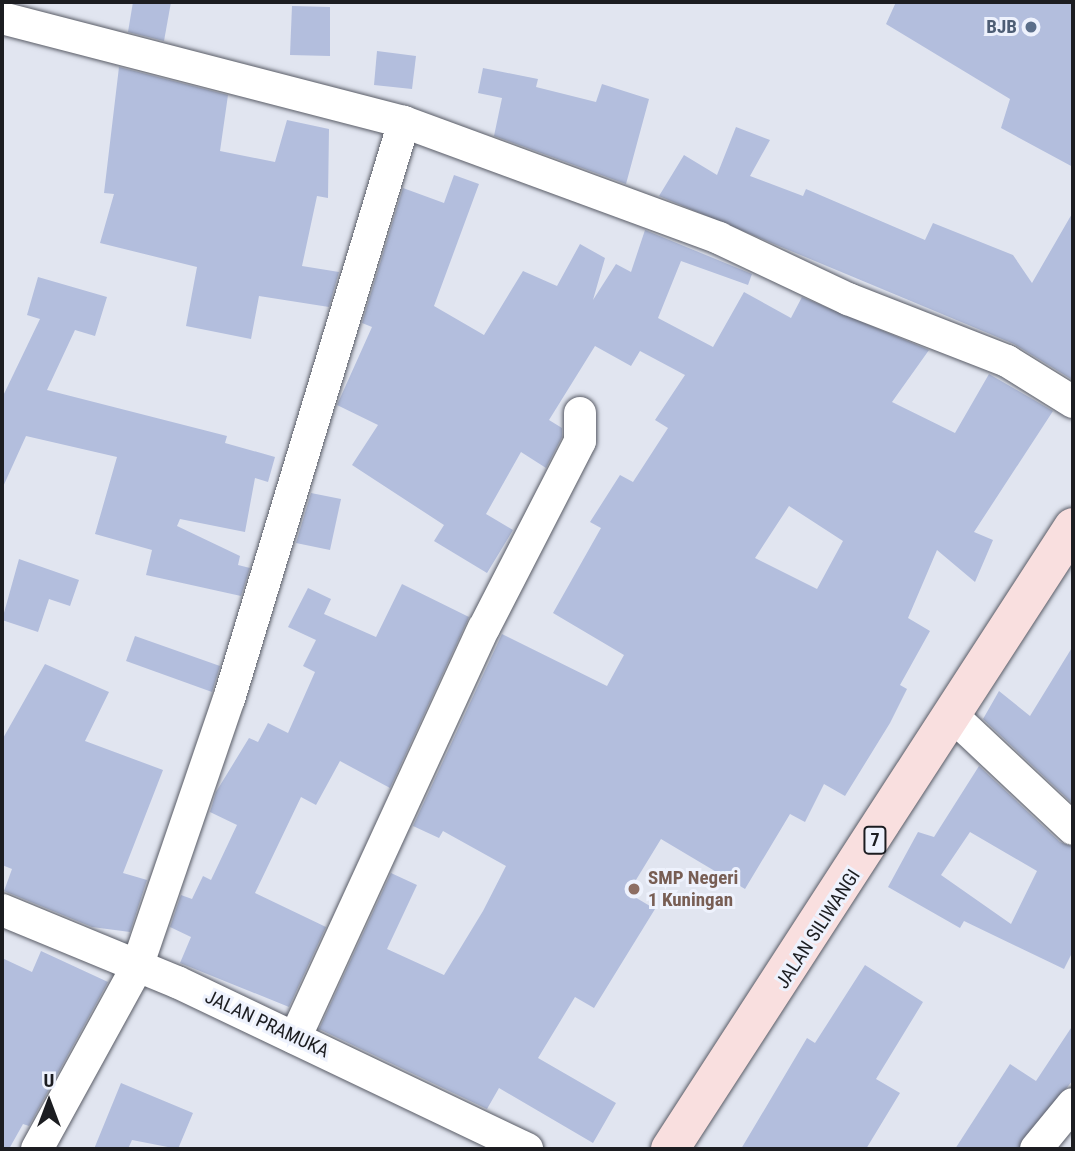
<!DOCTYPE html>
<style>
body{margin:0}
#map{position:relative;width:1075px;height:1151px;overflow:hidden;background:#e1e5f0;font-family:"Roboto Condensed",sans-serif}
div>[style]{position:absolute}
.building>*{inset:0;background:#b3bedd}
.roads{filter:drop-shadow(0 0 2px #595c66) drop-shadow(0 0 2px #595c66)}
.street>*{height:32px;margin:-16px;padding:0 16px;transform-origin:16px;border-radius:16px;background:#fff}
.primary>*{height:38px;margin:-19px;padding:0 19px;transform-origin:19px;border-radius:19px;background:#f9dfdf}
.dots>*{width:19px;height:19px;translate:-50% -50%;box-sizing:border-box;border:4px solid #eef2fd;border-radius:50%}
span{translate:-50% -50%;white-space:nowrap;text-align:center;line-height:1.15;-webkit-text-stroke:6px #eef2fd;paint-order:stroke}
.shield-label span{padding:2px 5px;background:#eef2fd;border:2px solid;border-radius:5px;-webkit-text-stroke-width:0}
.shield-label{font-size:18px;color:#1c1d21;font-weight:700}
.service-label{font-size:19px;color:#4e5e75;font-weight:700}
.right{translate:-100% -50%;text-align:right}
.education-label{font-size:19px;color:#785e54;font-weight:700}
.left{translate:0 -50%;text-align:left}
.street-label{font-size:19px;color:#1c1d21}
.frame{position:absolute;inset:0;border:4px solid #1c1d21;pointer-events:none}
.north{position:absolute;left:14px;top:1067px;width:70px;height:70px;-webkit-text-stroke:5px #eef2fd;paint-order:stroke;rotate:0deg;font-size:19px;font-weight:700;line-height:28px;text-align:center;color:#1c1d21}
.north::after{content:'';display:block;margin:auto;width:24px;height:32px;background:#1c1d21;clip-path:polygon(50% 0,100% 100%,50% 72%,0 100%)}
</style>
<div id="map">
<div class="building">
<i style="clip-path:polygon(133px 2px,171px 2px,164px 41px,128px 32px)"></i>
<i style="clip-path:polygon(896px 2px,1073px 2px,1073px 167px,1001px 128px,1010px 99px,886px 24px)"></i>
<i style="clip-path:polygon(292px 6px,330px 7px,330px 56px,290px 55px)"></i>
<i style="clip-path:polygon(377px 51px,416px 56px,412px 89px,374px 85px)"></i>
<i style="clip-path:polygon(119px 67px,228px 95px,220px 151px,275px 162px,287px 120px,329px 129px,328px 198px,317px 196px,302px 266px,339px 272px,329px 307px,259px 296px,251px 339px,186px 326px,197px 267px,100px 243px,114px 194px,104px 193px)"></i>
<i style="clip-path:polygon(483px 68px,538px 79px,536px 87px,596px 102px,602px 84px,649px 99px,626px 184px,494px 136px,502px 98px,478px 93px)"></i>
<i style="clip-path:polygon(736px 127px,770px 140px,750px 176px,803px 196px,806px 189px,925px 240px,933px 223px,1013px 255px,1032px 283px,1073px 212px,1071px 379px,1014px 344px,659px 196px,684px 155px,717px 175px)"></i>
<i style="clip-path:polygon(evenodd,454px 175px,479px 184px,434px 306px,484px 335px,523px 271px,557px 286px,580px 244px,605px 258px,593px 300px,616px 264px,631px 272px,645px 230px,752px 274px,748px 285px,681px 261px,658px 318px,713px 347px,744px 292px,791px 318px,802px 297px,929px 350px,892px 402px,955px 433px,989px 374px,1053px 411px,974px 532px,993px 540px,975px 582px,937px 550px,908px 618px,930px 631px,900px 685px,907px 689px,890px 723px,845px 796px,824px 784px,805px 822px,790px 814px,745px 889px,661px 839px,628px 893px,655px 909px,594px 1008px,575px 997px,538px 1058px,616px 1103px,593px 1143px,499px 1088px,487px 1109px,319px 1029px,391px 873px,417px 885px,387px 949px,444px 975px,483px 911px,506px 866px,443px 831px,439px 838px,413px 826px,502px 634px,607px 686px,624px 655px,553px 613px,601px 528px,590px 522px,620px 475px,633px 482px,668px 428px,655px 420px,685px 375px,640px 351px,631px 366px,595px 346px,549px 420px,562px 428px,562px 437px,546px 468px,521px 452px,486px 514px,513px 530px,487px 573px,434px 541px,444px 525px,352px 465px,378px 425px,337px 405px,372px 327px,362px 323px,403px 188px,444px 203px,454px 175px,789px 506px,843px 541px,817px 589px,755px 558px,789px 506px)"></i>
<i style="clip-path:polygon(38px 277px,107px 297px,95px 336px,75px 330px,47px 390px,227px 436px,225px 443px,275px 457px,268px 482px,255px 478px,245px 532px,180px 519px,177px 526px,240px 556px,238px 565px,250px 568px,241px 596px,146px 575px,152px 550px,95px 534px,117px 457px,26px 436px,2px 489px,2px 398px,40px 319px,27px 315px)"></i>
<i style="clip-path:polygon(311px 493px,341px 499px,330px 550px,296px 543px)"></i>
<i style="clip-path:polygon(19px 559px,79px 580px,70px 606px,49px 599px,38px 632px,2px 620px)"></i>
<i style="clip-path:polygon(402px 584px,469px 617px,390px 788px,340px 761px,316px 805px,301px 797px,255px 893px,326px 927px,289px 1007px,180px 963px,191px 937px,170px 927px,181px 895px,192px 899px,203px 876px,211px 880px,237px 825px,210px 812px,216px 792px,249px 738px,258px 742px,268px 723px,288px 733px,315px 672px,303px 666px,316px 640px,288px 627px,308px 588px,331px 599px,324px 614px,376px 637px)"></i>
<i style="clip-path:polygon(135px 636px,220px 666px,212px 692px,126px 661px)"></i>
<i style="clip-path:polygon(1073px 646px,1073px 804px,983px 719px,999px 691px,1030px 716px)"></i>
<i style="clip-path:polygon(45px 664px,109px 692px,85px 741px,163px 770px,123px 873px,147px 880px,130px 932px,92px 927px,4px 891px,12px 869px,2px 865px,2px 740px)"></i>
<i style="clip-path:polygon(evenodd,979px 766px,1060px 842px,1073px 847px,1073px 951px,1064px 969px,964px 921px,960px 928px,888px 887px,918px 832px,934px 837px,979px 766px,970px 832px,1037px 871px,1011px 924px,941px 875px,970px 832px)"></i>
<i style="clip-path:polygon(41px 951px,108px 982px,29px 1126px,23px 1124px,9px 1149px,2px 1149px,2px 958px,32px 972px)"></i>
<i style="clip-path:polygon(865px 965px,923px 1002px,876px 1079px,900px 1093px,866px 1149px,741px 1149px,807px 1038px,815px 1043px)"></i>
<i style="clip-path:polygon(1073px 1025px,1073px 1080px,1018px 1149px,955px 1149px,1010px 1064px,1036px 1081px)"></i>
<i style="clip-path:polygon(121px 1083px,193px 1113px,178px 1149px,132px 1140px,128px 1149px,94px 1149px)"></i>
</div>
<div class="roads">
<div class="street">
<i style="left:2px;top:18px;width:415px;rotate:14.5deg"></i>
<i style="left:404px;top:122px;width:336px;rotate:20.2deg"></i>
<i style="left:719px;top:238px;width:143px;rotate:25.3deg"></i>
<i style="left:848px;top:299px;width:171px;rotate:21.3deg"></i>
<i style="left:1007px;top:361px;width:78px;rotate:31.8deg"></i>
<i style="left:955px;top:718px;width:162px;rotate:43.2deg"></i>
<i style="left:2px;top:910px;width:189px;rotate:22.4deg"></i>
<i style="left:177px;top:982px;width:388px;rotate:25.5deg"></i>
<i style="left:295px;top:1038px;width:451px;rotate:-65.3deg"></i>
<i style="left:484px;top:628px;width:210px;rotate:-62.8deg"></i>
<i style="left:580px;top:441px;width:28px;rotate:-90deg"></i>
<i style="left:37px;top:1149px;width:208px;rotate:-61.2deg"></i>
<i style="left:137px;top:967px;width:283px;rotate:-71.1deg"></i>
<i style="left:229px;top:699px;width:603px;rotate:-73.13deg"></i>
<i style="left:1036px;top:1149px;width:58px;rotate:-50.6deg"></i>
</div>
<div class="primary">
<i style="left:670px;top:1149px;width:741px;rotate:-57.06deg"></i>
</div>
</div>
<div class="dots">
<i style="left:1031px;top:27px;background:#5c6f8a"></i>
<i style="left:634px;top:889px;background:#8d6e63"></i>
</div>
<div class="shield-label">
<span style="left:875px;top:840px">7</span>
</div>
<div class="service-label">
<span class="right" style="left:1017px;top:27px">BJB</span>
</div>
<div class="education-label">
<span class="left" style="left:648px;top:889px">SMP Negeri<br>1 Kuningan</span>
</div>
<div class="street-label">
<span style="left:818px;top:929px;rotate:-57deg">JALAN SILIWANGI</span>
<span style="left:267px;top:1024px;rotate:25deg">JALAN PRAMUKA</span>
</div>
<div class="frame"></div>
<div class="north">U</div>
</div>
